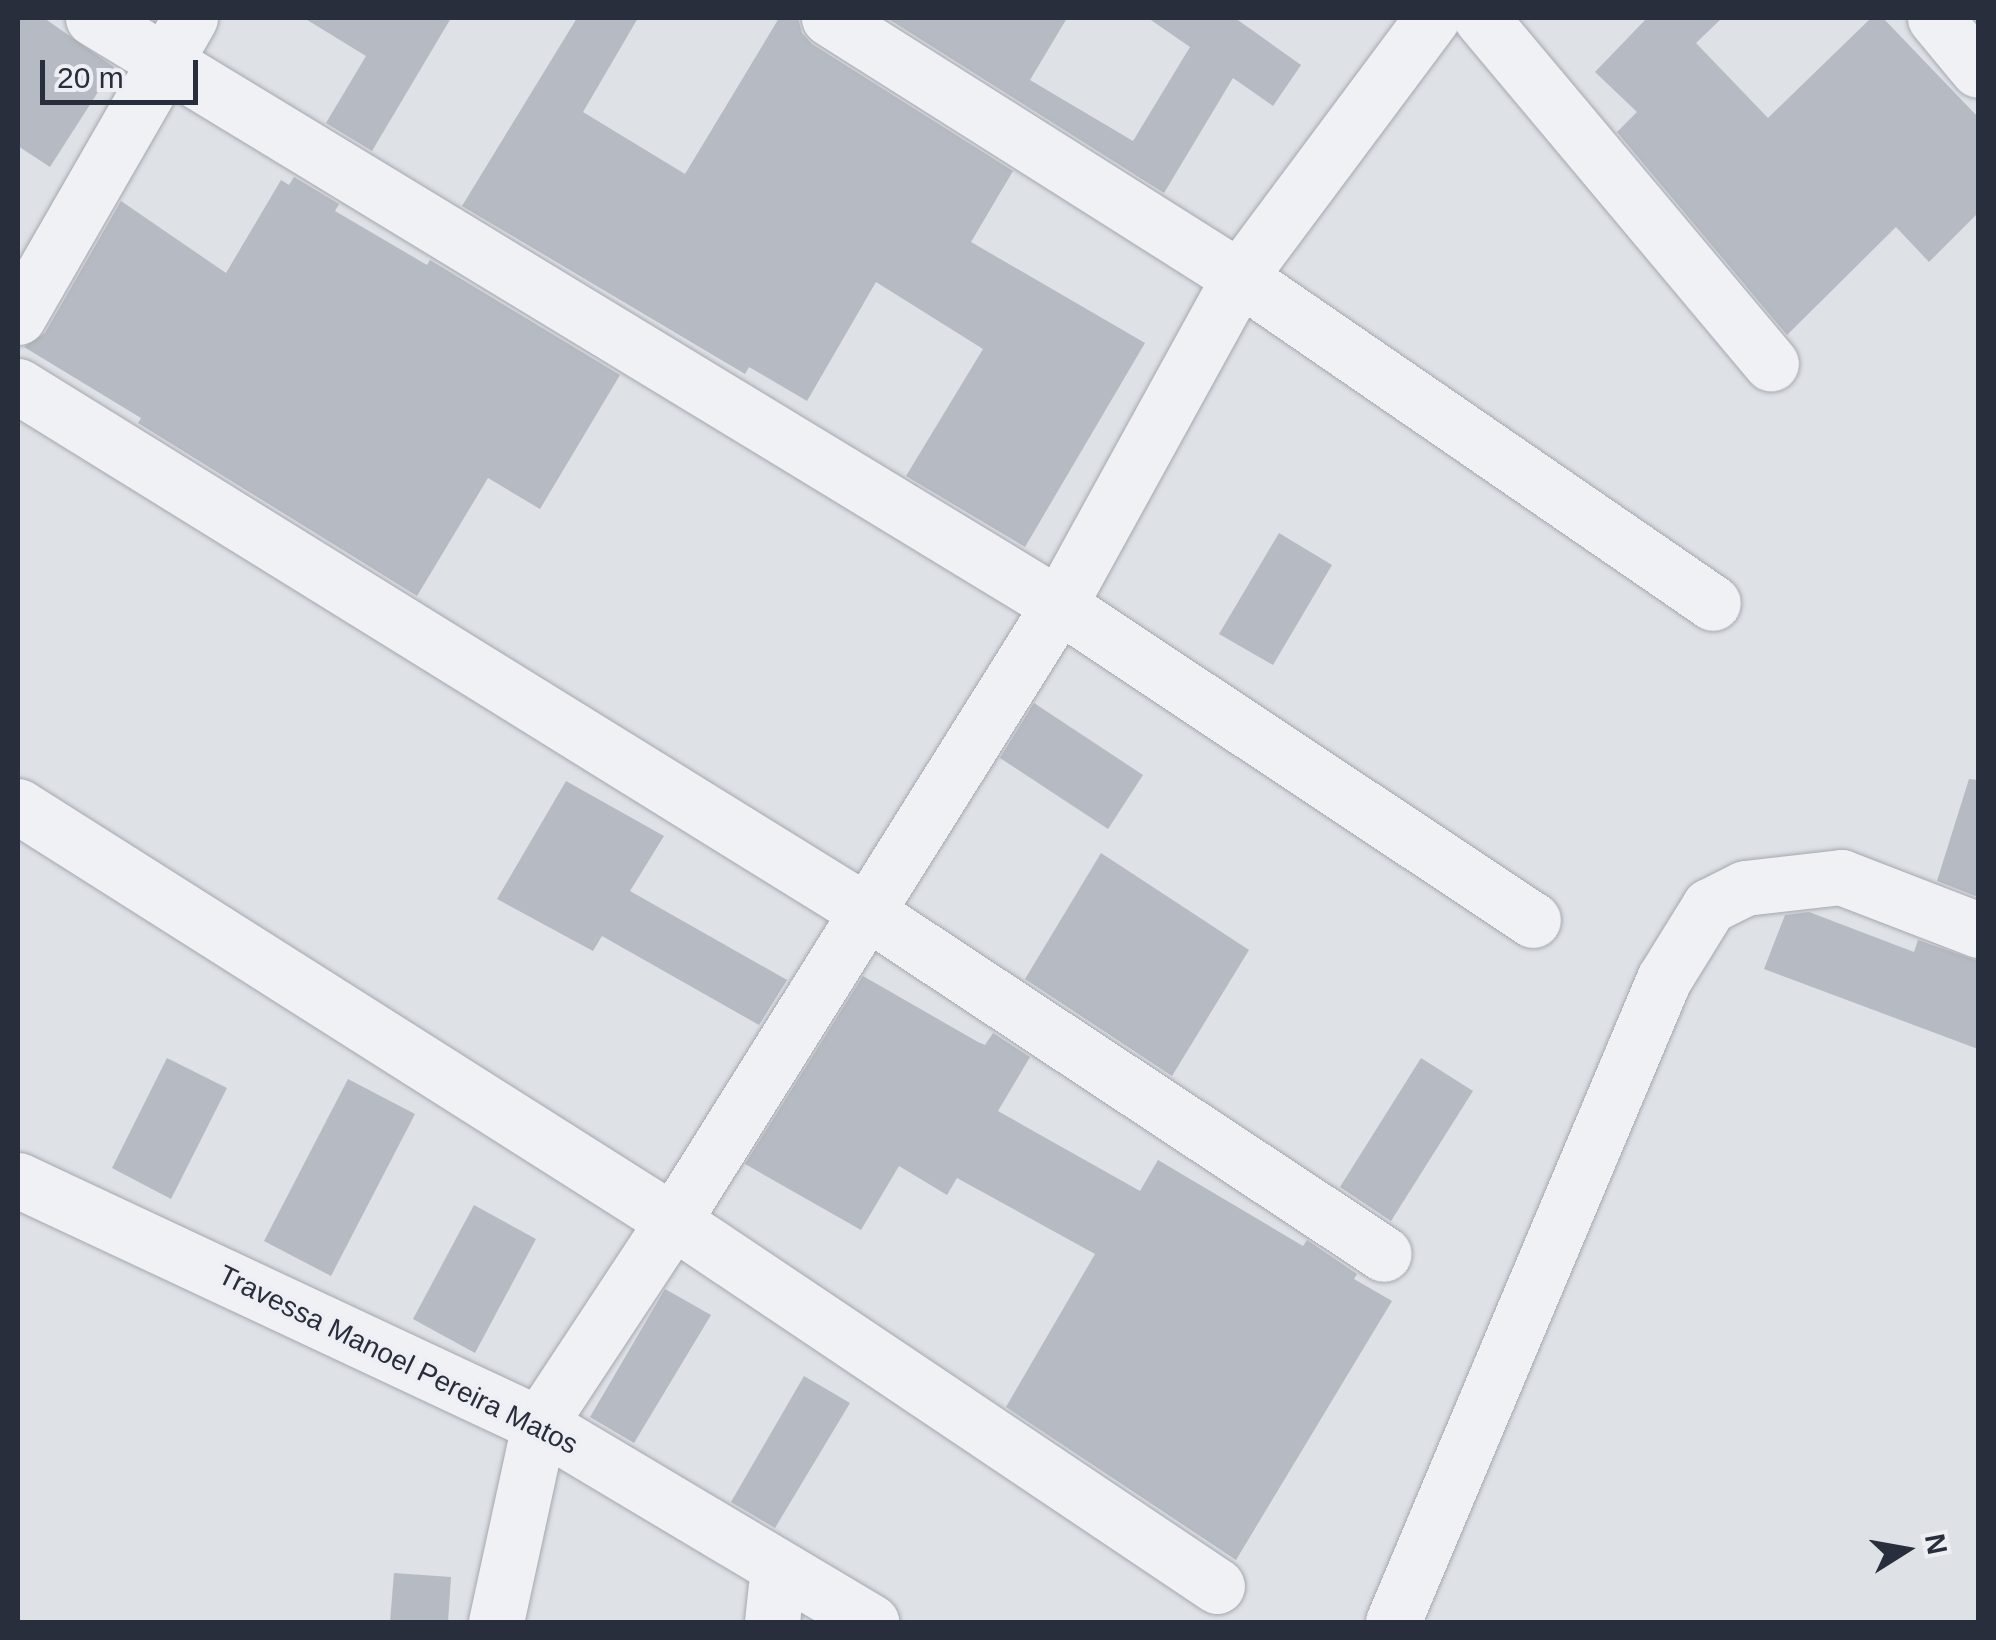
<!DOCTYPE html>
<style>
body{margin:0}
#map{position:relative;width:1996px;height:1640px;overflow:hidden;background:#dee1e6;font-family:Arial,sans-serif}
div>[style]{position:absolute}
.building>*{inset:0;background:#b6bac2}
.roads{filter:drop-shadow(0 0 2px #a4a8af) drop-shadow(0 0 2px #a4a8af)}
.street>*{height:55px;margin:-27.5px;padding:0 27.5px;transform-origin:27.5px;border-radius:27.5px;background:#f0f1f5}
span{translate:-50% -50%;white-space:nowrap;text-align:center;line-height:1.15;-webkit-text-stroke:8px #edeff4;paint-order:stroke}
.street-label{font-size:28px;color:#282e3b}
.frame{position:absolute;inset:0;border:20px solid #282e3b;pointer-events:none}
.north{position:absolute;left:1856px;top:1500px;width:100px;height:100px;-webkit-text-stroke:8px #edeff4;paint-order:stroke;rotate:79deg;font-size:28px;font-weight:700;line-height:40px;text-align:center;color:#282e3b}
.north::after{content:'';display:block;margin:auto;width:35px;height:45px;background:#282e3b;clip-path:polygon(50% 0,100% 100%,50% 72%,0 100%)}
.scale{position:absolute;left:40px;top:60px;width:158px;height:45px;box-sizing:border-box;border:5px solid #282e3b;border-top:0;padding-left:12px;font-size:30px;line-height:35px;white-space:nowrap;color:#282e3b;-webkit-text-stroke:8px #edeff4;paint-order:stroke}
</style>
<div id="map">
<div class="building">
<i style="clip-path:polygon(18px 18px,44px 18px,114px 67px,50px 167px,18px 146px)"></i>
<i style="clip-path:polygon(304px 18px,451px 18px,372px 151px,326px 123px,366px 56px)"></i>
<i style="clip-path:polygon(577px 18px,638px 18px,583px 112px,685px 174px,779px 18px,798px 18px,802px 33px,812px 44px,1013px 171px,971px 242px,1145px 343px,1025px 547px,906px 476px,983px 349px,876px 282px,807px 401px,749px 367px,745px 374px,462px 206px)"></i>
<i style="clip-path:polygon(887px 18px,1067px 18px,1030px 80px,1133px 141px,1190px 47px,1148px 18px,1235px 18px,1301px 65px,1273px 106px,1233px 78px,1164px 193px)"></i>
<i style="clip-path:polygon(1647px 18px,1722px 18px,1696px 43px,1768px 118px,1871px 18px,1883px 18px,1978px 117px,1978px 213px,1929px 262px,1896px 227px,1787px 335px,1617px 132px,1637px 112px,1595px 72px)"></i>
<i style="clip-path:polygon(294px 177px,339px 204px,335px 211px,427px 265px,430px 260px,620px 375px,540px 509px,488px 478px,417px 596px,138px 423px,141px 418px,24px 347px,45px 333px,121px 201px,226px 273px,281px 180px,289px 185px)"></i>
<i style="clip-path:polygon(1279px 533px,1332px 565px,1273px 665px,1219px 634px)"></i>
<i style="clip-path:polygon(1034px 703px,1143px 775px,1108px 829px,1000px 758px)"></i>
<i style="clip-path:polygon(1969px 779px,1978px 780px,1978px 897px,1937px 881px)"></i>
<i style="clip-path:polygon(566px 781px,664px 836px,630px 891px,787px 980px,759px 1025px,602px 936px,593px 951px,497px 899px)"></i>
<i style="clip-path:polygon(1101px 853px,1249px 950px,1172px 1076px,1025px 979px)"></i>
<i style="clip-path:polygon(1809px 912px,1914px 952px,1918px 940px,1978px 961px,1978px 1049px,1764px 969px,1785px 915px)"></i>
<i style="clip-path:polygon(863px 976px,978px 1042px,985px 1045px,993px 1033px,1030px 1057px,998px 1111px,1140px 1191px,1158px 1160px,1303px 1246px,1307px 1240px,1357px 1274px,1354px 1279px,1392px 1301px,1236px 1560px,1006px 1407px,1095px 1254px,957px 1178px,947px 1195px,899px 1166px,861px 1230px,745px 1164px)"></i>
<i style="clip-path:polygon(167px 1058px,227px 1088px,171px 1199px,112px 1168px)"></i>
<i style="clip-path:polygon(1421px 1058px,1473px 1091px,1391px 1221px,1340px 1187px)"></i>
<i style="clip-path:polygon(348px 1079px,415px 1114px,331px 1276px,264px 1241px)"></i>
<i style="clip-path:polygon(474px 1205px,536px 1239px,475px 1353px,413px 1319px)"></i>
<i style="clip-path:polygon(665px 1289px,711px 1315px,634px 1443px,590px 1417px)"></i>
<i style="clip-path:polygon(804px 1376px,850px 1403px,775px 1528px,731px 1502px)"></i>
<i style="clip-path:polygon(394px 1573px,451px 1577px,448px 1622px,390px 1622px)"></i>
</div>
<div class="roads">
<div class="street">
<i style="left:93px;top:18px;width:1130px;rotate:31.29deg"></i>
<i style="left:1059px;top:605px;width:569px;rotate:33.61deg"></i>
<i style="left:829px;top:18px;width:485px;rotate:32.3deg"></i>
<i style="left:1239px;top:277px;width:575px;rotate:34.52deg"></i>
<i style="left:1481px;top:18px;width:451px;rotate:50deg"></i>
<i style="left:1935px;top:18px;width:67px;rotate:50.4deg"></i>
<i style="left:18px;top:317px;width:345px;rotate:-60.1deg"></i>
<i style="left:18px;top:386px;width:995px;rotate:31.77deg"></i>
<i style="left:864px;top:910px;width:623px;rotate:33.49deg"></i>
<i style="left:18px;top:806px;width:775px;rotate:32.36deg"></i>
<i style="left:673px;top:1221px;width:655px;rotate:33.86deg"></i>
<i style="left:18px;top:1180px;width:575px;rotate:25.1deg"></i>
<i style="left:539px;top:1424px;width:387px;rotate:30.8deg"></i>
<i style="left:496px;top:1622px;width:203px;rotate:-77.7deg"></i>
<i style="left:539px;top:1424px;width:243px;rotate:-56.6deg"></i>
<i style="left:673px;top:1221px;width:727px;rotate:-57.93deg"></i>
<i style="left:1059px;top:605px;width:374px;rotate:-61.2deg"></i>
<i style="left:1239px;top:277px;width:323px;rotate:-53.3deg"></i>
<i style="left:772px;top:1622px;width:55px;rotate:-83.8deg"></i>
<i style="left:1393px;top:1622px;width:698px;rotate:-67.15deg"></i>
<i style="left:1664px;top:979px;width:86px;rotate:-58.3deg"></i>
<i style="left:1709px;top:906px;width:40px;rotate:-26.6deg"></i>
<i style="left:1745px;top:888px;width:97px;rotate:-6.5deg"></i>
<i style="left:1841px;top:877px;width:147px;rotate:21.1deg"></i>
</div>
</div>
<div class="street-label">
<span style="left:398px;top:1360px;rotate:26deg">Travessa Manoel Pereira Matos</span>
</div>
<div class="frame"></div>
<div class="north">N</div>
<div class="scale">20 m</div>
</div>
